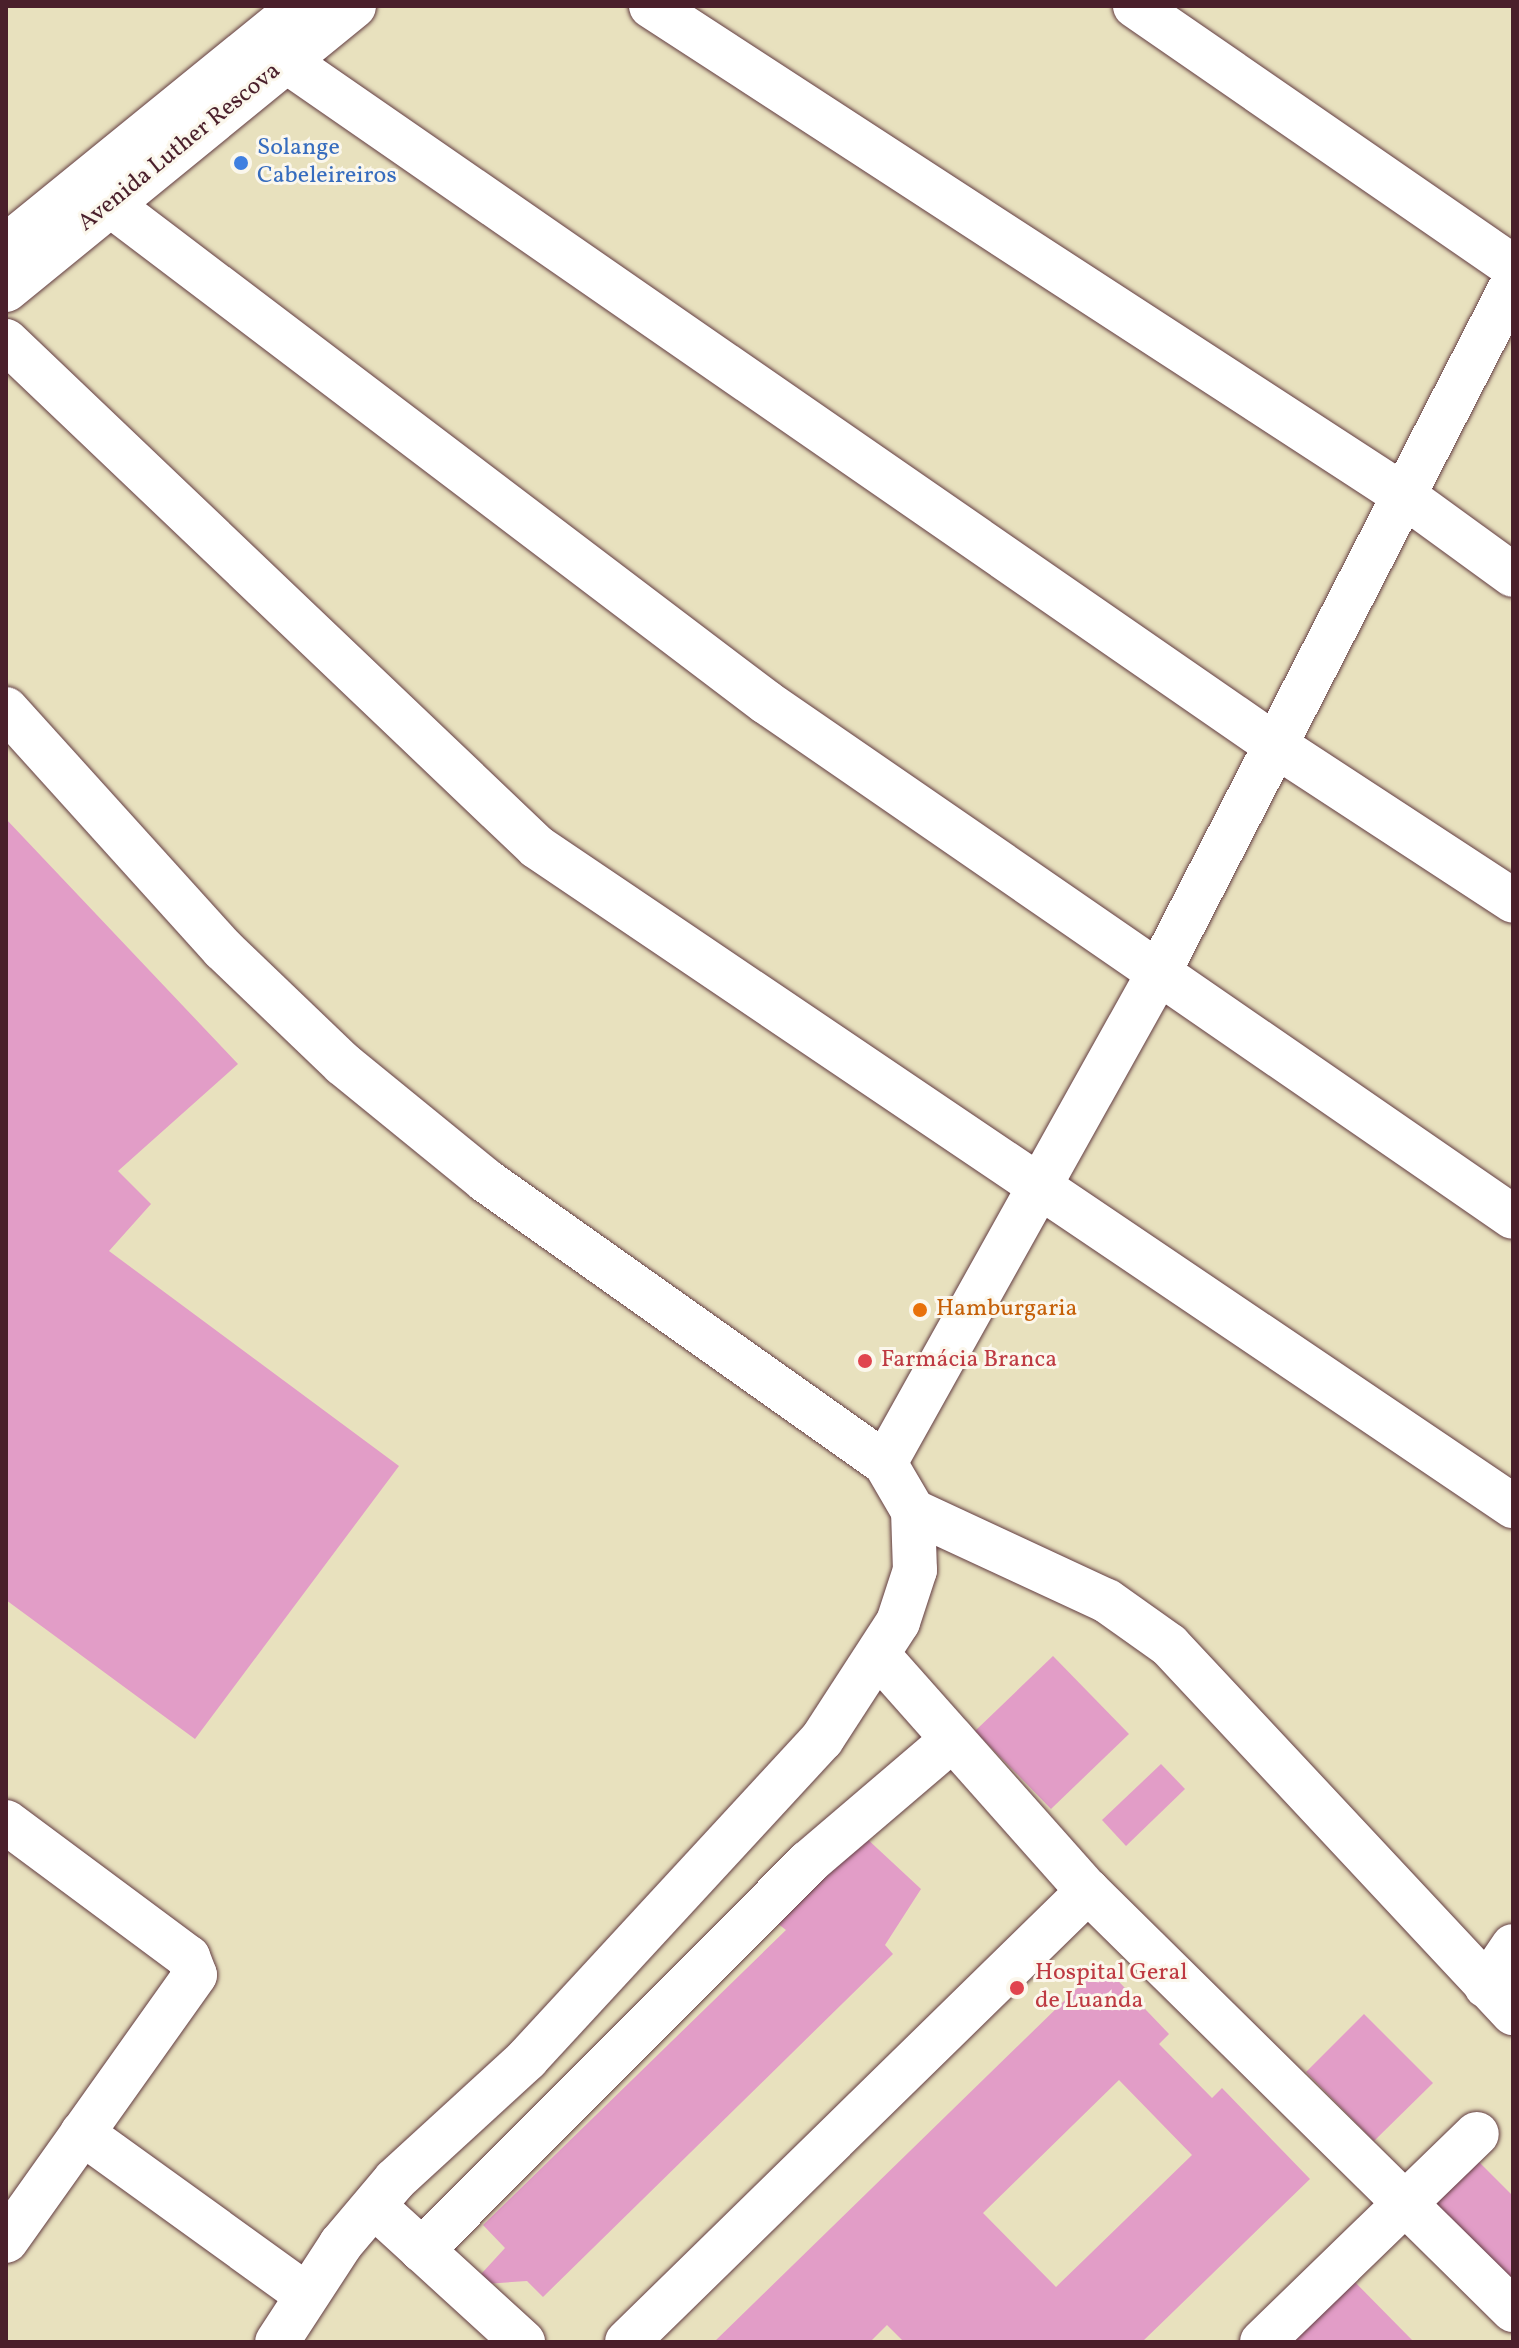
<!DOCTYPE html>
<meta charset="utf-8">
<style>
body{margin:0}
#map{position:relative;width:1519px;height:2348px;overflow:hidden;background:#e8e1be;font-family:Vollkorn,serif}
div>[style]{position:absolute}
.building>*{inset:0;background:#e29dc7}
.roads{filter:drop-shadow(0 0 2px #623c41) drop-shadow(0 0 2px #623c41)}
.minor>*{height:44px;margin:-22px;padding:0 22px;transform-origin:22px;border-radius:22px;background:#fff}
.major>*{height:44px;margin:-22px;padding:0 22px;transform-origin:22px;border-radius:22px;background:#fff}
.dots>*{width:22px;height:22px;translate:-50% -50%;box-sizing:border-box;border:4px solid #fbf7ec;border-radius:50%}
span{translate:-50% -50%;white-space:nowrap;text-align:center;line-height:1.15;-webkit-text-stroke:6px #fbf7ec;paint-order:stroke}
.street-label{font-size:24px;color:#4a1f2b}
.shop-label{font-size:24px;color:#366cbe}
.left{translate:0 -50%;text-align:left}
.food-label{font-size:24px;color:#c56008}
.health-label{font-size:24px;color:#be3a42}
.frame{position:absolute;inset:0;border:8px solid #4a1f2b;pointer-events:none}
</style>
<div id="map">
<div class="building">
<i style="clip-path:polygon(6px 819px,238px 1064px,118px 1171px,151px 1204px,109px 1251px,399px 1466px,195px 1739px,6px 1600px)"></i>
<i style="clip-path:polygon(1053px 1656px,1129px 1734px,1051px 1809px,975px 1731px)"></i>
<i style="clip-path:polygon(1161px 1764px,1185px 1789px,1126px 1846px,1102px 1820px)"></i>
<i style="clip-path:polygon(864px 1836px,921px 1889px,885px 1945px,893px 1954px,543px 2297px,527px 2281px,471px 2285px,505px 2248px,483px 2225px,786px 1930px,777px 1923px)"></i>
<i style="clip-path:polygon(evenodd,1102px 1964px,1169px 2034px,1159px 2044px,1212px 2098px,1222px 2088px,1310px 2179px,1142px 2342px,904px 2342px,887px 2325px,870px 2342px,714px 2342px,1102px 1964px,1119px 2080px,1192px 2155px,1056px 2287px,983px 2213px,1119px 2080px)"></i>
<i style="clip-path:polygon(1364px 2014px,1433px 2083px,1374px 2141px,1306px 2072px)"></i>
<i style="clip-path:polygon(1477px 2160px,1513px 2196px,1513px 2282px,1433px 2202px)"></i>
<i style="clip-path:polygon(1348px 2275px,1414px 2342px,1280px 2342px)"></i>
</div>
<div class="roads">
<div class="minor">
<i style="left:651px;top:6px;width:897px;rotate:33.03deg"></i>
<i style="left:1403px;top:495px;width:136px;rotate:36deg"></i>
<i style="left:1135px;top:6px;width:459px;rotate:34.6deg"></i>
<i style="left:286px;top:61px;width:1199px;rotate:34.67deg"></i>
<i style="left:1272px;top:743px;width:288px;rotate:33.2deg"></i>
<i style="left:112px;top:206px;width:821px;rotate:37.18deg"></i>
<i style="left:766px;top:702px;width:907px;rotate:34.58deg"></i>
<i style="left:6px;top:341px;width:733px;rotate:43.62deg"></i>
<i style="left:537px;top:847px;width:1178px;rotate:34.03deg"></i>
<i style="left:6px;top:709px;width:324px;rotate:47.9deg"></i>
<i style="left:223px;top:949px;width:166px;rotate:43.8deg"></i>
<i style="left:343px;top:1064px;width:183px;rotate:39.2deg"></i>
<i style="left:485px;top:1180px;width:490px;rotate:35.3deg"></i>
<i style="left:885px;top:1463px;width:56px;rotate:59.7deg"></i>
<i style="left:913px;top:1511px;width:59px;rotate:88.1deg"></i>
<i style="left:915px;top:1570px;width:55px;rotate:108.1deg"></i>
<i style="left:898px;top:1622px;width:140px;rotate:123deg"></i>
<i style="left:822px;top:1739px;width:435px;rotate:132.7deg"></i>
<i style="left:527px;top:2059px;width:179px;rotate:137.5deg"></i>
<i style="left:395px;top:2180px;width:84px;rotate:130.2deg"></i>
<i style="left:341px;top:2244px;width:117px;rotate:123.1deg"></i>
<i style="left:885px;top:1463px;width:562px;rotate:-60.84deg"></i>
<i style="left:1159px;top:972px;width:775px;rotate:-62.81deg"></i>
<i style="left:913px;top:1511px;width:214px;rotate:24.9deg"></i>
<i style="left:1107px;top:1601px;width:76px;rotate:35.4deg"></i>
<i style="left:1169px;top:1645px;width:504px;rotate:46.93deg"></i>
<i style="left:879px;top:1656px;width:314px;rotate:48.4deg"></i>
<i style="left:6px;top:1822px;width:227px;rotate:36.6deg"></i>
<i style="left:188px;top:1957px;width:19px;rotate:69deg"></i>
<i style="left:195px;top:1975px;width:326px;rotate:125.4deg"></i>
<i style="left:1486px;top:1986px;width:48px;rotate:-56deg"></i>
<i style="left:82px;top:2133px;width:277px;rotate:35.8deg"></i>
<i style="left:374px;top:2206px;width:202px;rotate:42.4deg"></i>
<i style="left:422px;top:2250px;width:548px;rotate:-45.07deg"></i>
<i style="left:809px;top:1862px;width:189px;rotate:-40.5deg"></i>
<i style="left:627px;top:2342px;width:645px;rotate:-44.37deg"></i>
<i style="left:1088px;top:1891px;width:597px;rotate:44.59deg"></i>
<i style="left:1262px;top:2342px;width:299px;rotate:-44.1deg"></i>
</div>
<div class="major">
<i style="left:6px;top:246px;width:380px;rotate:-39.1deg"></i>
<i style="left:6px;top:290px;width:449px;rotate:-39.2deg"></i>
</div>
</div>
<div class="dots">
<i style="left:241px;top:163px;background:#3f7fe0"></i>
<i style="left:920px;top:1310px;background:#e8710a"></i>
<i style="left:865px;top:1361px;background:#e0444e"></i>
<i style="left:1017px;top:1988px;background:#e0444e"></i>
</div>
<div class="street-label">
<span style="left:180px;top:148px;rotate:-39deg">Avenida Luther Rescova</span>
</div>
<div class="shop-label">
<span class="left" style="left:257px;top:163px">Solange<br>Cabeleireiros</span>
</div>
<div class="food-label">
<span class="left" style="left:936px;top:1310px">Hamburgaria</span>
</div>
<div class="health-label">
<span class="left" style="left:881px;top:1361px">Farmácia Branca</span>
<span class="left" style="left:1035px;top:1988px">Hospital Geral<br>de Luanda</span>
</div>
<div class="frame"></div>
</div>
